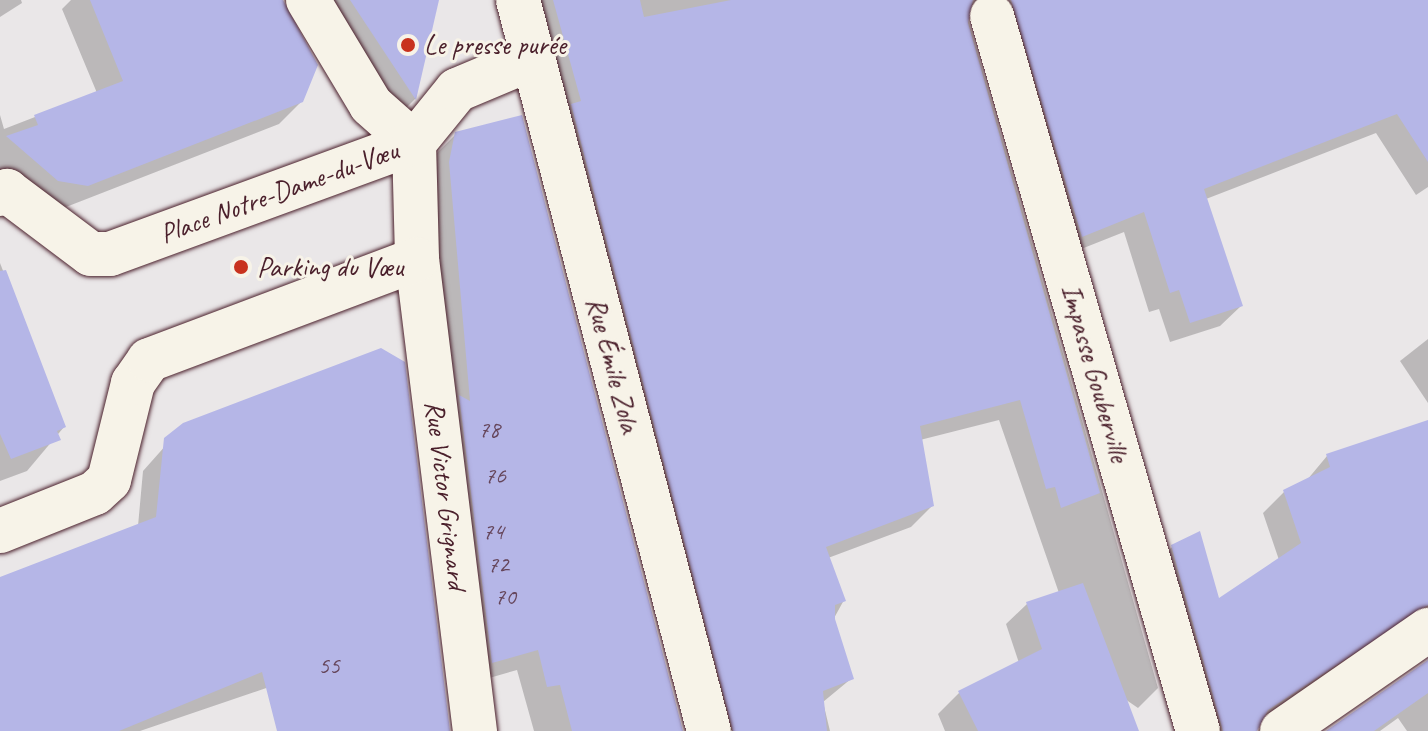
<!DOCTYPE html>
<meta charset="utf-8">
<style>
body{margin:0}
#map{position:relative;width:1428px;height:731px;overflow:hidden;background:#eae7e8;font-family:Caveat,sans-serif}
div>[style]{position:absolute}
.shadow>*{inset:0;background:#0003}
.building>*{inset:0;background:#b5b6e7}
.roads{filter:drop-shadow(0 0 2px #4a1f2b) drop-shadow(0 0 2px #4a1f2b)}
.minor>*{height:44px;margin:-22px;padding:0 22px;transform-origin:22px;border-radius:22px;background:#f7f3e8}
.dots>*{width:22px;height:22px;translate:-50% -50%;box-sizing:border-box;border:4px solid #f7f3e8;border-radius:50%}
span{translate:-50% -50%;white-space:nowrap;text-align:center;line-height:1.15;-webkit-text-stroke:6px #f7f3e8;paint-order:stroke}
.number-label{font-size:24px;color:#65455a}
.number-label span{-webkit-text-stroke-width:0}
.poi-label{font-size:28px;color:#4a1f2b}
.left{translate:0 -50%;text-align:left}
.street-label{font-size:28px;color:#4a1f2b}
</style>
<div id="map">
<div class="shadow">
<i style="clip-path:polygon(0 0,21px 0,22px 3px,0 17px)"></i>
<i style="clip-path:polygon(71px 0,281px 0,302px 101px,279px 124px,66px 207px,35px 202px,0 173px,0 115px,4px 129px,97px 93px,62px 9px)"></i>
<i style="clip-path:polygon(296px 0,436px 0,415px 99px,393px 121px)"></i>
<i style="clip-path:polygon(526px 0,1428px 0,1428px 187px,1416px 195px,1376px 133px,1206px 199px,1241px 306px,1220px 326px,1170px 342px,1159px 309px,1149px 312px,1124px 232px,1061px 257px,988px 18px,966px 12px,1158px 688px,1138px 708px,1122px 697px,1136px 731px,945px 731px,938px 714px,959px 693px,1019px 663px,1006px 624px,1027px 604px,1059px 593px,999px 420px,920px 440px,932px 506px,911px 527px,828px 558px,844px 600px,833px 620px,852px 678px,823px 702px,830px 731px,719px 731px)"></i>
<i style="clip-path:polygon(456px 134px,665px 731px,534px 731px,517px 670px,472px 683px,429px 184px,435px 155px)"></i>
<i style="clip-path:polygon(0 263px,64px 427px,27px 471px,0 481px)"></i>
<i style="clip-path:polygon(1428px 339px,1428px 403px,1400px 361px)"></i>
<i style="clip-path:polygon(1428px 422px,1428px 642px,1391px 629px,1261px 719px,1256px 731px,1196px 731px,1151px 568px,1172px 547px,1218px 601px,1279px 560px,1263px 513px,1284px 492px,1307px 480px,1327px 456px)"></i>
<i style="clip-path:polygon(167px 444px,448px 731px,292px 731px,275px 685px,140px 731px,0 731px,0 580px,138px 526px,143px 471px)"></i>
<i style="clip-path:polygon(1428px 661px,1428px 731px,1407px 731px,1398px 718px,1380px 731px,1329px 731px)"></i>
</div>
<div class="building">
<i style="clip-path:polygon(90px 0,283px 0,318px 65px,303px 102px,88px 186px,58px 181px,6px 136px,38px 125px,34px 115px,123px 81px)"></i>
<i style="clip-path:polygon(350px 0,439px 0,416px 100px)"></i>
<i style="clip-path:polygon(553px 0,640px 0,644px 17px,731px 0,973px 0,968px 23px,1100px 493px,1061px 508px,1055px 487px,1046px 489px,1020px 400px,920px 426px,934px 506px,826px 547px,846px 601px,835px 605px,835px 619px,854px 679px,823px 691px,827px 731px,733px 731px,571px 104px,581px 101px)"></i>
<i style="clip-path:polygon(1011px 0,1428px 0,1428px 162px,1397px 114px,1204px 189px,1243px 306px,1190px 323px,1179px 290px,1170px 293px,1144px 212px,1082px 237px)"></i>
<i style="clip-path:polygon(522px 115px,683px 731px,572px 731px,560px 685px,547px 687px,538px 650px,492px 663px,459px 395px,470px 401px,449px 162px,455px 132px)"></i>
<i style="clip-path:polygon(6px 270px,66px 427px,57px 431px,61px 440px,11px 459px,0 434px,0 271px)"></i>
<i style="clip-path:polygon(381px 348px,405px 362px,450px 731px,277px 731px,262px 672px,119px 731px,0 731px,0 577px,156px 517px,164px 438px,183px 423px)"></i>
<i style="clip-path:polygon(1428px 420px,1428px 605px,1268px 710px,1257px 731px,1223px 731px,1171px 545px,1200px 531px,1219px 598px,1301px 543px,1283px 490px,1330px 467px,1326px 454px)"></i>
<i style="clip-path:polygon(1083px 583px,1139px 731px,978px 731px,958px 691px,1042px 649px,1026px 602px)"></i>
<i style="clip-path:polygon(1428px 660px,1428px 693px,1374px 731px,1326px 731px)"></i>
</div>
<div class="roads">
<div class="minor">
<i style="left:308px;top:0;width:122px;rotate:59deg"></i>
<i style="left:371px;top:105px;width:57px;rotate:41.5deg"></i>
<i style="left:518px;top:0;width:756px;rotate:75.36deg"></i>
<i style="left:992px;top:16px;width:744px;rotate:73.93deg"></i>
<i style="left:414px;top:143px;width:116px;rotate:88.5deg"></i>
<i style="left:417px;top:259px;width:476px;rotate:83deg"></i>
<i style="left:0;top:194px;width:8px;rotate:-23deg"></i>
<i style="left:7px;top:191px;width:105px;rotate:36.9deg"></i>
<i style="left:91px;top:254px;width:19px"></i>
<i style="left:110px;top:254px;width:324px;rotate:-20.1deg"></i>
<i style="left:414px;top:143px;width:68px;rotate:-50.9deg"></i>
<i style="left:457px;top:90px;width:82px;rotate:-22.8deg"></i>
<i style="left:0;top:531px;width:102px;rotate:-21.8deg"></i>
<i style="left:95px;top:493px;width:19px;rotate:-43deg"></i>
<i style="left:109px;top:480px;width:100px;rotate:-76.1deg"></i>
<i style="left:133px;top:383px;width:28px;rotate:-55deg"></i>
<i style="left:149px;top:360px;width:286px;rotate:-20.6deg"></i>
<i style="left:1282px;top:731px;width:178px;rotate:-34.7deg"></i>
</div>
</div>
<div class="dots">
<i style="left:408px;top:45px;background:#c8321e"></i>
<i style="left:241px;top:267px;background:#c8321e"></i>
</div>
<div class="number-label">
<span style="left:489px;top:430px">78</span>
<span style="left:495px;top:476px">76</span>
<span style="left:493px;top:532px">74</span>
<span style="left:498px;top:565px">72</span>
<span style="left:505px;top:597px">70</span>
<span style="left:329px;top:666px">55</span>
</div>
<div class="poi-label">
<span class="left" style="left:424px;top:45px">Le presse purée</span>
<span class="left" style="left:257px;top:267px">Parking du Vœu</span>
</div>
<div class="street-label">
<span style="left:279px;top:192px;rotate:-20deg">Place Notre-Dame-du-Vœu</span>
<span style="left:613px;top:365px;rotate:75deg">Rue Émile Zola</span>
<span style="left:1095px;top:373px;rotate:74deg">Impasse Gouberville</span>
<span style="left:446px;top:495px;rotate:83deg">Rue Victor Grignard</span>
</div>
</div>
